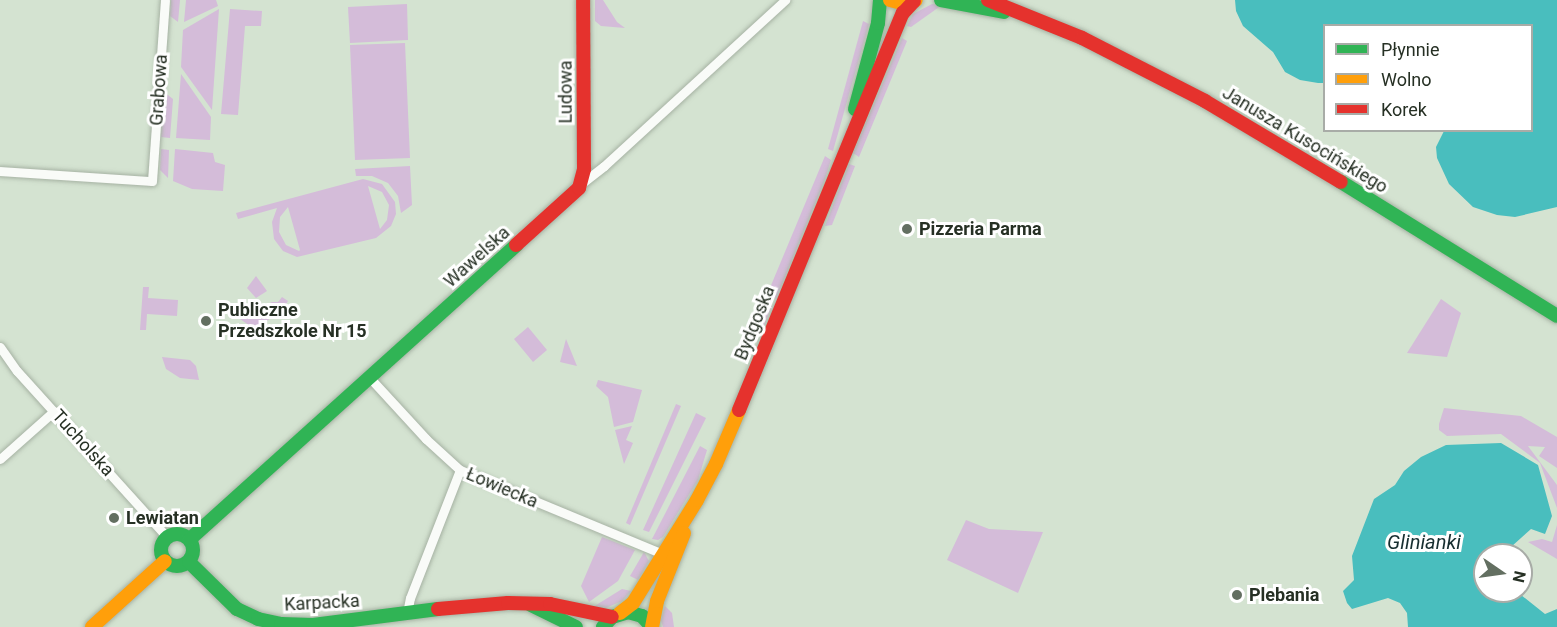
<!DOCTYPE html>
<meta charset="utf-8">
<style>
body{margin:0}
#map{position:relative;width:1557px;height:627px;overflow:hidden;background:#d4e3d1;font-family:Roboto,sans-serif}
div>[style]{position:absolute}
.green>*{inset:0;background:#d4bcd9}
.water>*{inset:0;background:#49bebe}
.roads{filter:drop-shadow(0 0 2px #a6b2a3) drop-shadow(0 0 2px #a6b2a3)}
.street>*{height:9px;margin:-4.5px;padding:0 4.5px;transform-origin:4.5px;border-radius:4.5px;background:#f9fbf8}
.fast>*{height:14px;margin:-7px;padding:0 7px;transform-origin:7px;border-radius:7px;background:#30b455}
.fast>.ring{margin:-7px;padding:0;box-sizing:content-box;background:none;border:14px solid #30b455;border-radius:50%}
.slow>*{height:14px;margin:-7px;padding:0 7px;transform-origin:7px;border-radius:7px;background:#ff9f0a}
.jam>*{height:14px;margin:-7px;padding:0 7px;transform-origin:7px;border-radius:7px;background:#e5322d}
.dots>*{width:16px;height:16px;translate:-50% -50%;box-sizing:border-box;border:3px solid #fff;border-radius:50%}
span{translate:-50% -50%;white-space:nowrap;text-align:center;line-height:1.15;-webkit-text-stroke:6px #fff;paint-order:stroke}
.street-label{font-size:18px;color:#263024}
.poi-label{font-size:18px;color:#263024;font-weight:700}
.left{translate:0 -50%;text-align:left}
.water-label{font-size:20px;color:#172e30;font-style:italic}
.legend{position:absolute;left:1323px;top:24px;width:210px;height:108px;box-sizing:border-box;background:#fff;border:2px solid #a8aca7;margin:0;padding:8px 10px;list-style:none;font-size:18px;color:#263024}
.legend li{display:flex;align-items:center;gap:12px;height:30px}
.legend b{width:30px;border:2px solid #a8aca7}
.north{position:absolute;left:1473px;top:543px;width:60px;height:60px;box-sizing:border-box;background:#fff;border:2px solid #a8aca7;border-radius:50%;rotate:103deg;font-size:16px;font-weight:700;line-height:24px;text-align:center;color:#263024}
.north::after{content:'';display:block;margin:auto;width:21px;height:27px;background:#636f61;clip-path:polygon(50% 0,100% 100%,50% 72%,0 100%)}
</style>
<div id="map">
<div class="green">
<i style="clip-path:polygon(171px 0,180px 0,178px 22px,170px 16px)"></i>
<i style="clip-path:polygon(186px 0,216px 0,218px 6px,184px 22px)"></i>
<i style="clip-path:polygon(595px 0,603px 0,617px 22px,625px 28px,601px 26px,595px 21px)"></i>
<i style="clip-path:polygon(407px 4px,408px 40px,350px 43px,348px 7px)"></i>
<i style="clip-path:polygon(932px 4px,942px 5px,911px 27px,907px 26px,913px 14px)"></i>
<i style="clip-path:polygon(219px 9px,212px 110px,181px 67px,183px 30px)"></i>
<i style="clip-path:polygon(230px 9px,262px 11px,261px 26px,245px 26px,238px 115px,221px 114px)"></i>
<i style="clip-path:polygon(863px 21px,869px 24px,833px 151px,828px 149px)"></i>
<i style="clip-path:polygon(902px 38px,907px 41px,859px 157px,853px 153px)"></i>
<i style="clip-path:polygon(405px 43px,410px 158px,355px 160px,350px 45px)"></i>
<i style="clip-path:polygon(181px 74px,211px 117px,210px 140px,176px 138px)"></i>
<i style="clip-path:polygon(164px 92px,173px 99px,170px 138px,161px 137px)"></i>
<i style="clip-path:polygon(161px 149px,169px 150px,168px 178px,160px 170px)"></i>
<i style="clip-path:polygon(175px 149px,213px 153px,215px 162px,225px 165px,223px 191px,192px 189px,173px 181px)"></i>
<i style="clip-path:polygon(825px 156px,831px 160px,825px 179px,776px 299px,767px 295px)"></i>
<i style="clip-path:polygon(849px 164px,855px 166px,832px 225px,825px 226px)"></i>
<i style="clip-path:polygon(410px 166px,412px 205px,401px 213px,398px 196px,388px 183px,372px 176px,356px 176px,355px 169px)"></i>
<i style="clip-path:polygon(evenodd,363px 179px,382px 184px,395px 202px,396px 214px,391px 226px,376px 238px,297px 257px,283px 251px,274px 239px,272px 222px,277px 208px,238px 219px,236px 213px,363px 179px,368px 186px,382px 192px,389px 205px,387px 220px,380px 229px,368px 186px,363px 179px,288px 207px,300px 250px,299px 251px,286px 245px,279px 232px,280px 217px,288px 207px)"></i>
<i style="clip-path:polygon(256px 276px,267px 291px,256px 298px,247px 288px)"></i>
<i style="clip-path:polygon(143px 287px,149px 287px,148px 298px,178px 300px,177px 316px,147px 314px,146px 330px,140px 330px)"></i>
<i style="clip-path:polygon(282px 297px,288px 301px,284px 307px,256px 330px,240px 319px,229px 316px,231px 306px,251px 311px,272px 302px,278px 302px)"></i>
<i style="clip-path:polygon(1441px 299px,1461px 313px,1447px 357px,1407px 353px)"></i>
<i style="clip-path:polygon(764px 303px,772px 306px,760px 336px,752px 332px)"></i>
<i style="clip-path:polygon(528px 327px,547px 350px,533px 362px,514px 339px)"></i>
<i style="clip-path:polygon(566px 339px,577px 366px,560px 362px)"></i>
<i style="clip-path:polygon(162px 357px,190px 360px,196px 366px,199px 380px,180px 378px,166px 369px)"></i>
<i style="clip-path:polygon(598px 380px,642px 390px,633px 422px,614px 427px,608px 397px,596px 386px)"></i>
<i style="clip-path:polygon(676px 404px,681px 406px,630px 525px,626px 523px)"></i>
<i style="clip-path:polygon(1444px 408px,1521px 416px,1557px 437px,1557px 468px,1539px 456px,1545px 447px,1528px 446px,1557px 485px,1557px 508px,1540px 463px,1501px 434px,1447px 436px,1439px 430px,1439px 424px)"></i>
<i style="clip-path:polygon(696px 413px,706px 418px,649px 532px,643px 530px)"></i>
<i style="clip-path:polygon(632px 426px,626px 440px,633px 443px,624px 464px,615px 430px)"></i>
<i style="clip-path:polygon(700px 446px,707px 450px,698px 480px,663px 537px,658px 540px,652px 539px)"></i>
<i style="clip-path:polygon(966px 520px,989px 529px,1043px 532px,1018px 593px,947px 560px)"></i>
<i style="clip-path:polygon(1557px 525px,1557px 559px,1528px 542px,1542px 539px,1552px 542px)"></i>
<i style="clip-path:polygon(602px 537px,635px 550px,618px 581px,589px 602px,581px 586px)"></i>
<i style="clip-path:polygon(644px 552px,649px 561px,638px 580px,630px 576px)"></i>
<i style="clip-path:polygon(622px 589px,631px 591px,622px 601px,601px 610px,593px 607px)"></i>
<i style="clip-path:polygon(665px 606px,672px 613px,674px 627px,663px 627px,661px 620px)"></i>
</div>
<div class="water">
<i style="clip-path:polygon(1235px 0,1557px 0,1557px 207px,1515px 217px,1497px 215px,1473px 207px,1449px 184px,1437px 158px,1436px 147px,1444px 131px,1532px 130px,1532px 26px,1324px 26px,1324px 83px,1318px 83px,1300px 80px,1285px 72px,1273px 52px,1243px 26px,1236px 11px)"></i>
<i style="clip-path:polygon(1501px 443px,1538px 465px,1552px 516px,1545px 534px,1531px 529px,1502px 555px,1485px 555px,1485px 591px,1516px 591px,1545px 614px,1557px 609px,1557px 627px,1408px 627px,1407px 613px,1400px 603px,1388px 598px,1352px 609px,1347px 603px,1343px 591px,1354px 580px,1352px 556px,1374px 499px,1395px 485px,1404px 471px,1421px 457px,1446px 445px)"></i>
</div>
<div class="roads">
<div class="street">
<i style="left:0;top:171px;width:152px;rotate:3.8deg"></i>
<i style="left:152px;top:181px;width:181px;rotate:-85.9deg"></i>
<i style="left:581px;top:184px;width:29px;rotate:-38deg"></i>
<i style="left:604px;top:166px;width:246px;rotate:-42.5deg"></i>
<i style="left:0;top:347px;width:29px;rotate:55deg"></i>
<i style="left:17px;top:371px;width:224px;rotate:47.9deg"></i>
<i style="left:370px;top:378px;width:83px;rotate:47.4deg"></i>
<i style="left:426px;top:439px;width:46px;rotate:42.4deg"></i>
<i style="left:460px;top:470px;width:220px;rotate:22.5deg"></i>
<i style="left:0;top:459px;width:72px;rotate:-41.6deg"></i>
<i style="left:407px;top:613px;width:15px;rotate:-79deg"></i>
<i style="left:410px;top:598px;width:137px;rotate:-68.7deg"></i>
</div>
<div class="fast">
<i style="left:941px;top:0;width:64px;rotate:10.8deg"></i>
<i style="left:855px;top:109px;width:89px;rotate:-75deg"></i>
<i style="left:878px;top:23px;width:23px;rotate:-85deg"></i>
<i style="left:1341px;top:182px;width:254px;rotate:31.8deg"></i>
<i class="ring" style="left:161px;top:534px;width:18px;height:18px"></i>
<i style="left:190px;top:539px;width:439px;rotate:-42deg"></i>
<i style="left:189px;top:562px;width:67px;rotate:44.4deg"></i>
<i style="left:237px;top:609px;width:23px;rotate:25deg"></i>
<i style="left:258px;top:619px;width:24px;rotate:12deg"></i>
<i style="left:281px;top:624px;width:32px;rotate:2deg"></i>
<i style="left:313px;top:625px;width:126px;rotate:-7.3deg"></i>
<i style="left:531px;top:605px;width:50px;rotate:26.1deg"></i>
<i style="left:603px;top:627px;width:13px;rotate:-48deg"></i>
<i style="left:612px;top:617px;width:17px;rotate:-17deg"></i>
<i style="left:628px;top:612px;width:15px;rotate:16deg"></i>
<i style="left:642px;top:616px;width:15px;rotate:48deg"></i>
</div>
<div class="slow">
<i style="left:890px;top:0;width:11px;rotate:15deg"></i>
<i style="left:901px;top:3px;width:15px;rotate:-11deg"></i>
<i style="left:620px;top:613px;width:16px;rotate:-38deg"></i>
<i style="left:633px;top:603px;width:121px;rotate:-58.1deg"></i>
<i style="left:697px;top:500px;width:41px;rotate:-62.2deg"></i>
<i style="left:716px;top:464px;width:59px;rotate:-66.9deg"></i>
<i style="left:92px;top:627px;width:98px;rotate:-42.1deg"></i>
<i style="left:652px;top:627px;width:26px;rotate:-79deg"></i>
<i style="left:657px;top:601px;width:73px;rotate:-68.3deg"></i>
</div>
<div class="jam">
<i style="left:988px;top:0;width:101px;rotate:22deg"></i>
<i style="left:1082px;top:38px;width:138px;rotate:27.1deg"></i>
<i style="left:1205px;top:101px;width:158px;rotate:30.8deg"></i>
<i style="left:516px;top:245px;width:85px;rotate:-42.1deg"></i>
<i style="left:579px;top:188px;width:20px;rotate:-75deg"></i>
<i style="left:584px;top:169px;width:169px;rotate:-90.3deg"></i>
<i style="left:739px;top:410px;width:430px;rotate:-67.6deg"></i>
<i style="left:903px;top:13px;width:16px;rotate:-47deg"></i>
<i style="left:438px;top:609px;width:70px;rotate:-4.9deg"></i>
<i style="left:508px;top:603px;width:42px;rotate:1.4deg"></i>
<i style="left:550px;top:604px;width:63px;rotate:11.8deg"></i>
</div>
</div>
<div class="dots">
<i style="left:907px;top:229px;background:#636f61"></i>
<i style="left:206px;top:321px;background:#636f61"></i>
<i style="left:114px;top:518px;background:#636f61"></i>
<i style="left:1237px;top:595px;background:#636f61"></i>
</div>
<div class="street-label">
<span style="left:159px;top:90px;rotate:-86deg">Grabowa</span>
<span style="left:566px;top:92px;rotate:-90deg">Ludowa</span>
<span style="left:1305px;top:140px;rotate:31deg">Janusza Kusocińskiego</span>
<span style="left:477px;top:257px;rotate:-42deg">Wawelska</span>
<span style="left:755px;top:323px;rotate:-68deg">Bydgoska</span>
<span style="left:83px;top:443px;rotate:48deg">Tucholska</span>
<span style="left:502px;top:488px;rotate:23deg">Łowiecka</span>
<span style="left:322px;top:603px;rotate:-3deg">Karpacka</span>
</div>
<div class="poi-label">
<span class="left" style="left:919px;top:229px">Pizzeria Parma</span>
<span class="left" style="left:218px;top:321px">Publiczne<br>Przedszkole Nr 15</span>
<span class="left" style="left:126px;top:518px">Lewiatan</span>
<span class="left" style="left:1249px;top:595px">Plebania</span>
</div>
<div class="water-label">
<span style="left:1424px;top:542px">Glinianki</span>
</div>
<ul class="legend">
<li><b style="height:8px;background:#30b455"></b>Płynnie</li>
<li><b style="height:8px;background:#ff9f0a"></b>Wolno</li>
<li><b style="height:8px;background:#e5322d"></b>Korek</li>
</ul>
<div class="north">N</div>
</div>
